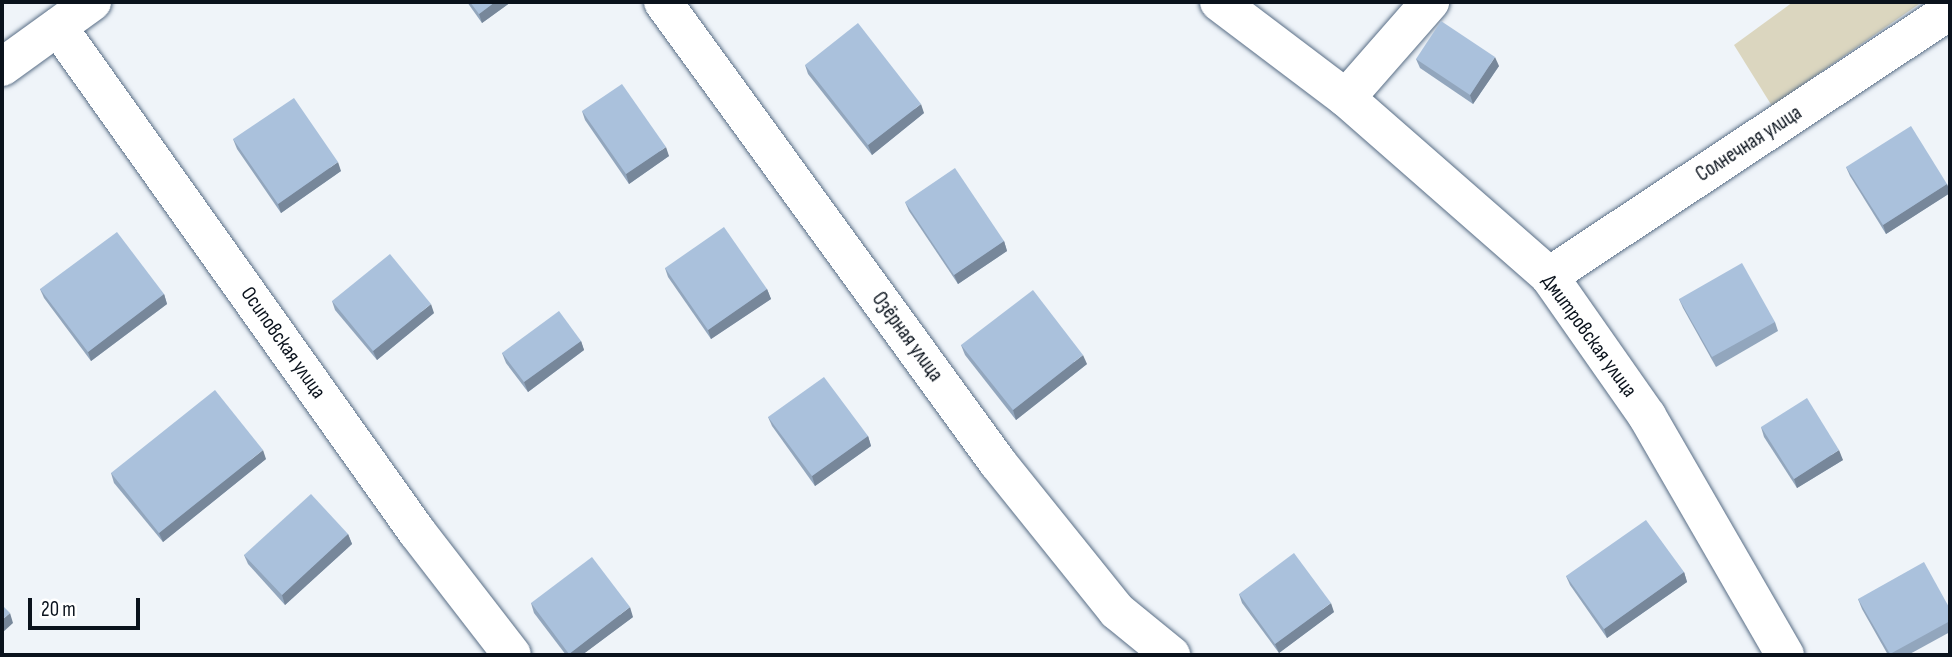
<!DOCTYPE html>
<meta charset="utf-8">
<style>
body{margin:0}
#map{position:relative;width:1952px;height:657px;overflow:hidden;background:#eff4f9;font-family:"Sofia Sans Condensed",sans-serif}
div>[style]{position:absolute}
.green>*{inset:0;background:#dbd6bf}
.roads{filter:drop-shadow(0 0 2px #596e86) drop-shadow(0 0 2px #596e86)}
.street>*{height:38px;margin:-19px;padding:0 19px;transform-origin:19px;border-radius:19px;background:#fff}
.secondary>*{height:38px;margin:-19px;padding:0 19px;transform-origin:19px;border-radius:19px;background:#fff}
.wall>*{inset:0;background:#92a6bd}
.shaded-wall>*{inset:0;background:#77879a}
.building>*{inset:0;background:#aac1dc}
span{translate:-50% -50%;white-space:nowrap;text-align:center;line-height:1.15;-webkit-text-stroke:5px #fff;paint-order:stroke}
.street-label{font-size:21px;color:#0a121c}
.frame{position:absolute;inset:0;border:4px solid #0a121c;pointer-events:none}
.scale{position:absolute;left:28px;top:598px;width:112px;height:32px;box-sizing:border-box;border:4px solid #0a121c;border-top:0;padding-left:9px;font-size:21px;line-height:24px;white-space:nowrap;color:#0a121c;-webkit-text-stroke:5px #fff;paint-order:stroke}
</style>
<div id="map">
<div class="green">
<i style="clip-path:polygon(1793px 2px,1922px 2px,1772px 106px,1734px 45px)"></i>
</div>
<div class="roads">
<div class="street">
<i style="left:663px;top:2px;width:570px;rotate:53.99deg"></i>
<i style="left:998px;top:463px;width:190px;rotate:51.2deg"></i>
<i style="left:1117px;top:611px;width:70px;rotate:39.2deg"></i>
<i style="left:1219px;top:2px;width:159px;rotate:37.1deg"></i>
<i style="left:1346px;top:98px;width:270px;rotate:41.2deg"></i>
<i style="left:1549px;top:276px;width:171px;rotate:55deg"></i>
<i style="left:1647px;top:416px;width:276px;rotate:60deg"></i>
<i style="left:58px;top:27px;width:620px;rotate:54.59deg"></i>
<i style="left:417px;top:532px;width:155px;rotate:52.3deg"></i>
<i style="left:1346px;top:98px;width:128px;rotate:-48.8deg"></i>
<i style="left:1549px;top:276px;width:481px;rotate:-33.5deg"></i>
</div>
<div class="secondary">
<i style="left:2px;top:67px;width:111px;rotate:-35.8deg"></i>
</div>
</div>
<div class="wall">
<i style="clip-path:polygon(467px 2px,511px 2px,482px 23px)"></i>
<i style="clip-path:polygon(1416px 59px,1499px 66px,1473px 104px,1420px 68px)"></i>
<i style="clip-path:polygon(805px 65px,924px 113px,872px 155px,808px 74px)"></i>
<i style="clip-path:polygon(582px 111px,669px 156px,629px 184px,585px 120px)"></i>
<i style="clip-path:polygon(233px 139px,341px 171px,281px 213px,237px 149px)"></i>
<i style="clip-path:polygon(1846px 167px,1947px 184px,1950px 193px,1886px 234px,1850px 176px)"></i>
<i style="clip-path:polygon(905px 202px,1004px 241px,1007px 251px,958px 284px,909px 211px)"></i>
<i style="clip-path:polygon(665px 268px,767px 289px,771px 299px,711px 339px,668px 277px)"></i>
<i style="clip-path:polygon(40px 289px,164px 294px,167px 304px,91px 361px,44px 298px)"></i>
<i style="clip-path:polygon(1679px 299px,1775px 322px,1778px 331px,1716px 367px,1683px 308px)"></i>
<i style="clip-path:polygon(332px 301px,434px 313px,377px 360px,335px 310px)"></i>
<i style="clip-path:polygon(581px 341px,584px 350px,528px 392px,506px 363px,502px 353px)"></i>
<i style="clip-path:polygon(961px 345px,1087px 364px,1016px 420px,965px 355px)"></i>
<i style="clip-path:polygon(768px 417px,868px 436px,871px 446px,815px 486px,772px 426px)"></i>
<i style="clip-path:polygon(1761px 427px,1843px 460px,1797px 488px,1764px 437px)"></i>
<i style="clip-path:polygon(266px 459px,163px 542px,114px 483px,111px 473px)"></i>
<i style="clip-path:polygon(348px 534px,352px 544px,285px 605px,248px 564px,244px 555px)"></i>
<i style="clip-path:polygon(1684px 572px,1687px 582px,1607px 638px,1570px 585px,1566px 576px)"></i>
<i style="clip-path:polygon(1239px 594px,1334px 612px,1279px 653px,1242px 603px)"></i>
<i style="clip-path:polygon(1858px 599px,1950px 609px,1950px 632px,1908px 655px,1888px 655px,1862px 609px)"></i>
<i style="clip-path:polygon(531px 603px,633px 617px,582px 655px,566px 655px,534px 613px)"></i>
</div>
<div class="shaded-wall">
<i style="clip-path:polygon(495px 2px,511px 2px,482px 23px,479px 14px)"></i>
<i style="clip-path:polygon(1495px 57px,1499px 66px,1473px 104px,1470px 95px)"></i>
<i style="clip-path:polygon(921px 104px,924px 113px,872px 155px,868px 145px)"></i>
<i style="clip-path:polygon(666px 147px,669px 156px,629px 184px,626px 174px)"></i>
<i style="clip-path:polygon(338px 162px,341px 171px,281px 213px,278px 204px)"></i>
<i style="clip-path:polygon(1947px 184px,1950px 193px,1886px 234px,1883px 225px)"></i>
<i style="clip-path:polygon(1004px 241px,1007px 251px,958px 284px,954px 275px)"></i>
<i style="clip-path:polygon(767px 289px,771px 299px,711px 339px,708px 330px)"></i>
<i style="clip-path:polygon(164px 294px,167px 304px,91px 361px,88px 352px)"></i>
<i style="clip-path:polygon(431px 304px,434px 313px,377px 360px,373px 351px)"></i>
<i style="clip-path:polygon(581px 341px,584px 350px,528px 392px,524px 382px)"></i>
<i style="clip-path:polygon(1083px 355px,1087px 364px,1016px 420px,1013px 410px)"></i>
<i style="clip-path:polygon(868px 436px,871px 446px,815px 486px,812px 476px)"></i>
<i style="clip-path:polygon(263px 450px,266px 459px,163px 542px,159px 533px)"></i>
<i style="clip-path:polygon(1839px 450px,1843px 460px,1797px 488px,1794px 479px)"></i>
<i style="clip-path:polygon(348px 534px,352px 544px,285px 605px,282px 595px)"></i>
<i style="clip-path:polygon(1684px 572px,1687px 582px,1607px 638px,1604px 629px)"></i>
<i style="clip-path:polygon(1331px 603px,1334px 612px,1279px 653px,1275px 644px)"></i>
<i style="clip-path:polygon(630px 607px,633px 617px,582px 655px,569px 655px,569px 654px)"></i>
<i style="clip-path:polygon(10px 613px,13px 623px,2px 633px,2px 620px)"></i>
</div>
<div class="building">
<i style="clip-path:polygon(470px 2px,495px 2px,479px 14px)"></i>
<i style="clip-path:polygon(1441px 21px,1495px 57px,1470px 95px,1416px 59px)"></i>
<i style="clip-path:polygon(858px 23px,921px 104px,868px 145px,805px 65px)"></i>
<i style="clip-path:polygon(622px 84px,666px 147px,626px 174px,582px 111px)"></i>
<i style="clip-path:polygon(294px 98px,338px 162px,278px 204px,233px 139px)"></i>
<i style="clip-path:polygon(1911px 126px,1947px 184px,1883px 225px,1846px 167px)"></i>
<i style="clip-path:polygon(955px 168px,1004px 241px,954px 275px,905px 202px)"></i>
<i style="clip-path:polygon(724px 227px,767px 289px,708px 330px,665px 268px)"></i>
<i style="clip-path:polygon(117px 232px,164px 294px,88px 352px,40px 289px)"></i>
<i style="clip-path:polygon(390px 254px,431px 304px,373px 351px,332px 301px)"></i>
<i style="clip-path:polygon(1742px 263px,1775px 322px,1712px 357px,1679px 299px)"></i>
<i style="clip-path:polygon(1033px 290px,1083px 355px,1013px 410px,961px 345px)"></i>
<i style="clip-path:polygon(559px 311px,581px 341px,524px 382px,502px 353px)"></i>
<i style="clip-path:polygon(824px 377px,868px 436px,812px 476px,768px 417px)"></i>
<i style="clip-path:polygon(215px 390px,263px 450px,159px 533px,111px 473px)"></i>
<i style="clip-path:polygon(1807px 398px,1839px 450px,1794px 479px,1761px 427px)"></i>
<i style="clip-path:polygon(311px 494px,348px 534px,282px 595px,244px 555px)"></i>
<i style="clip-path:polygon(1646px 520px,1684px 572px,1604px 629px,1566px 576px)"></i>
<i style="clip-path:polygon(1294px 553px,1331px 603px,1275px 644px,1239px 594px)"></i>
<i style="clip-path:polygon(592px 557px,630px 607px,569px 654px,531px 603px)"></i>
<i style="clip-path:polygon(1924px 562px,1950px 609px,1950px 621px,1890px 654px,1858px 599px)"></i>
<i style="clip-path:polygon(2px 605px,10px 613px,2px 620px)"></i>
</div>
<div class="street-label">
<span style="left:1749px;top:144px;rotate:-33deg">Солнечная улица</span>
<span style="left:1589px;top:336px;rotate:54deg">Дмитровская улица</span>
<span style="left:907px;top:337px;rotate:54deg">Озёрная улица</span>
<span style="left:283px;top:343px;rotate:55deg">Осиповская улица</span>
</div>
<div class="frame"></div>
<div class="scale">20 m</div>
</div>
